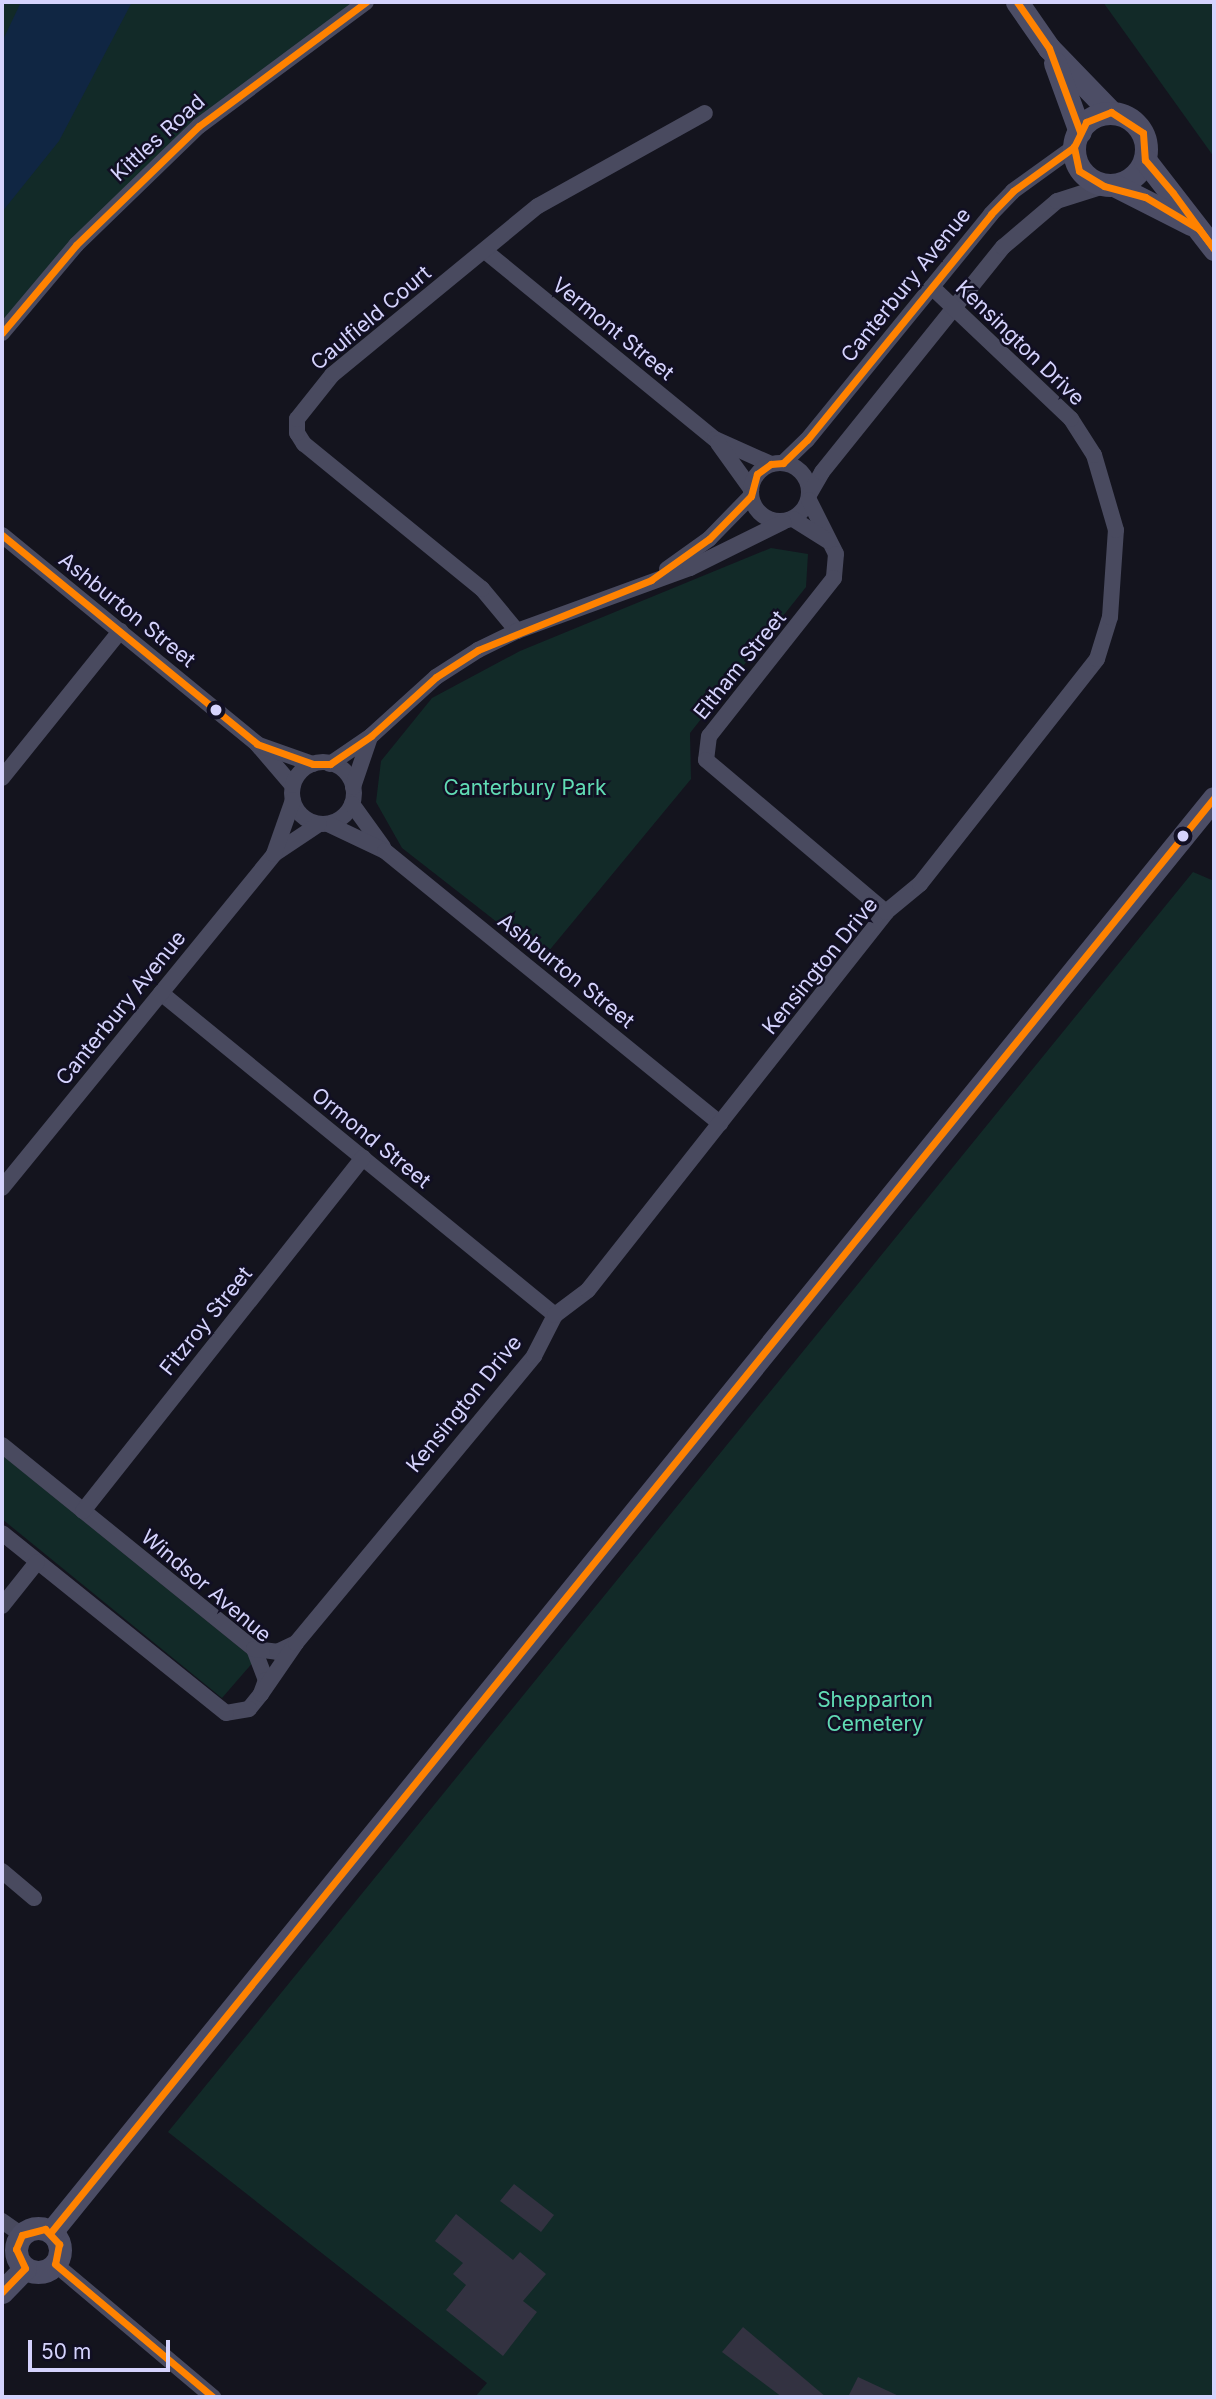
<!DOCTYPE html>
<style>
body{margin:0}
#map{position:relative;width:1216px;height:2399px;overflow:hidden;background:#14141e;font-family:Inter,sans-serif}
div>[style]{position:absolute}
.green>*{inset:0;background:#122a28}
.water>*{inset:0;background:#102643}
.building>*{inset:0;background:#333241}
.street>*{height:16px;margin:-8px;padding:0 8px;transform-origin:8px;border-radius:8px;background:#494a5f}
.street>.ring{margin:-8px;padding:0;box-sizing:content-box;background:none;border:16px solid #494a5f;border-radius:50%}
.secondary>*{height:23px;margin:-11.5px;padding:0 11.5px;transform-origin:11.5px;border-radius:11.5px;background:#4c4d65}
.secondary>.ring{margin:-11.5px;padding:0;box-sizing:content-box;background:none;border:23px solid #4c4d65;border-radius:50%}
.bus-1>*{height:7px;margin:-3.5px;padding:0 3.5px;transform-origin:3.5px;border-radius:3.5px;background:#ff8200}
.dots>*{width:19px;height:19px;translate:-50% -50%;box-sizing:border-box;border:4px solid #110f23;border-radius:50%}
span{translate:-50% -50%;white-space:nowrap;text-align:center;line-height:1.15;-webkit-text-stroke:5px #110f23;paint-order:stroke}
.street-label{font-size:21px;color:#d5d3fd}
.park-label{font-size:21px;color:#61dbb4}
.frame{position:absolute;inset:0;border:4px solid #d5d3fd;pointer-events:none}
.scale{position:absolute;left:28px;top:2340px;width:142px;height:32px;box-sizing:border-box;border:4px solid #d5d3fd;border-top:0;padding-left:9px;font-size:21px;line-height:24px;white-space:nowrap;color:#d5d3fd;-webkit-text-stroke:5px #110f23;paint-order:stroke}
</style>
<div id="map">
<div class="green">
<i style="clip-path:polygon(2px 2px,358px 2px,72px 242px,2px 331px)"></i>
<i style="clip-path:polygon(1103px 2px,1214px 2px,1214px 157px)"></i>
<i style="clip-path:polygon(771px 548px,808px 554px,806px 587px,690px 733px,691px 779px,543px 958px,402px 848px,376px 802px,381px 761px,432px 698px,520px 651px)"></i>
<i style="clip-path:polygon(1193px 872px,1214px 881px,1214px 2397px,475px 2397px,487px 2383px,168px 2132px)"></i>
<i style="clip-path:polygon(2px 1455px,255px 1660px,222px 1698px,2px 1519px)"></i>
</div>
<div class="water">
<i style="clip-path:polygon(21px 2px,132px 2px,59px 141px,2px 212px,2px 42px)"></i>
</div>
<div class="building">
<i style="clip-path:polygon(514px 2184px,554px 2215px,541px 2232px,500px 2201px)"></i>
<i style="clip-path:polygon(456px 2214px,513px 2260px,520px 2252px,546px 2274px,523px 2301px,537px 2312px,503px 2356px,446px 2310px,466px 2285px,453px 2274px,463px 2263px,435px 2241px)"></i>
<i style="clip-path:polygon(743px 2327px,826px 2397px,782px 2397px,722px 2352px)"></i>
<i style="clip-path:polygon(858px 2377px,901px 2397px,848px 2397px)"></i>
</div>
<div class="street">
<i style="left:485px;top:251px;width:297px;rotate:39.3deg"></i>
<i style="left:715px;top:439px;width:61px;rotate:24.1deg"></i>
<i style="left:2px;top:333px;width:115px;rotate:-49.9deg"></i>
<i style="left:76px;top:245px;width:171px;rotate:-44.1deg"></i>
<i style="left:199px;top:126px;width:208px;rotate:-36.6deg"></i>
<i style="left:718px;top:443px;width:57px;rotate:54.3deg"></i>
<i class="ring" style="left:751px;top:463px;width:42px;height:42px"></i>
<i style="left:783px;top:463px;width:33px;rotate:-44deg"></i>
<i style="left:807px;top:440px;width:291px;rotate:-50.8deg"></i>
<i style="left:991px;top:214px;width:32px;rotate:-46deg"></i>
<i style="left:1013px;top:191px;width:75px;rotate:-35.8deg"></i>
<i style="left:810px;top:493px;width:24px;rotate:-60deg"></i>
<i style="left:822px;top:472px;width:289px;rotate:-51.2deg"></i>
<i style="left:1003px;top:247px;width:71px;rotate:-40.4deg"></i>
<i style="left:1057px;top:201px;width:49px;rotate:-17.7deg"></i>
<i style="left:809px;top:500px;width:60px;rotate:63.4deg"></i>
<i style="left:836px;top:554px;width:24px;rotate:95deg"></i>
<i style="left:834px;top:578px;width:201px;rotate:128.3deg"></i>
<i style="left:709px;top:736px;width:24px;rotate:97deg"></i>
<i style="left:706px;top:760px;width:236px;rotate:40.2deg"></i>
<i style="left:793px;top:519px;width:41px;rotate:32.2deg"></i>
<i style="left:2px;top:535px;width:330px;rotate:39.3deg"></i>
<i style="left:257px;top:744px;width:55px;rotate:49.4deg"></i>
<i style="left:667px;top:569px;width:52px;rotate:-35.5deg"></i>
<i style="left:709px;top:539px;width:60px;rotate:-45.7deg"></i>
<i style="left:517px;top:631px;width:55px;rotate:-129.8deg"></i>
<i style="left:482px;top:589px;width:230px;rotate:-140.8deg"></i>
<i style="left:304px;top:444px;width:13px;rotate:-122deg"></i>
<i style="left:297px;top:433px;width:14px;rotate:-90deg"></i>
<i style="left:297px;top:419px;width:56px;rotate:-51.5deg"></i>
<i style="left:332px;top:375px;width:266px;rotate:-39.4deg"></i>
<i style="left:538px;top:206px;width:191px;rotate:-29.1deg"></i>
<i style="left:259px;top:745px;width:57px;rotate:19.4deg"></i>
<i class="ring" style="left:292px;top:762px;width:46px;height:46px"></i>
<i style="left:330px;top:764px;width:50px;rotate:-34.3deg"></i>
<i style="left:371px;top:736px;width:88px;rotate:-42.2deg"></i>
<i style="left:436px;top:677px;width:50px;rotate:-32.7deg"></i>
<i style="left:478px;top:650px;width:43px;rotate:-26deg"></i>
<i style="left:517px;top:631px;width:184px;rotate:-20deg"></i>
<i style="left:690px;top:568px;width:104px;rotate:-26.3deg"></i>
<i style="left:2px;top:778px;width:189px;rotate:-51.2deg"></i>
<i style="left:353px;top:787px;width:50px;rotate:-71.2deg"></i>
<i style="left:352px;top:804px;width:53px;rotate:54.2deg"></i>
<i style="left:328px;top:824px;width:63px;rotate:25.3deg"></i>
<i style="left:385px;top:851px;width:432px;rotate:39.1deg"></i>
<i style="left:274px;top:854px;width:54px;rotate:-33.7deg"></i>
<i style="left:161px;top:993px;width:509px;rotate:39.26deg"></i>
<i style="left:2px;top:1188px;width:431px;rotate:-50.8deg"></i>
<i style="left:274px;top:854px;width:57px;rotate:-70.6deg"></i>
<i style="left:2px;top:1445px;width:324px;rotate:39deg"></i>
<i style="left:254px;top:1649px;width:33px;rotate:69deg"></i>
<i style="left:266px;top:1680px;width:15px;rotate:110deg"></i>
<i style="left:261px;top:1694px;width:19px;rotate:129deg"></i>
<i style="left:249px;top:1709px;width:23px;rotate:170deg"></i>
<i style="left:226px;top:1713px;width:287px;rotate:-141.2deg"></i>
<i style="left:83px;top:1511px;width:451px;rotate:-51.6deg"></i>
<i style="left:2px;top:1606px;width:56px;rotate:-51.5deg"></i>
<i style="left:254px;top:1649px;width:23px;rotate:7deg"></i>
<i style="left:277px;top:1652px;width:21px;rotate:-25deg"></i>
<i style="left:261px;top:1694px;width:62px;rotate:-55.5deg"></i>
<i style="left:296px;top:1643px;width:373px;rotate:-50.3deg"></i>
<i style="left:534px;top:1356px;width:46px;rotate:-62.9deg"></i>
<i style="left:555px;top:1315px;width:41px;rotate:-37.1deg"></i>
<i style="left:588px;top:1290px;width:481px;rotate:-51.7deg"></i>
<i style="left:886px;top:912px;width:44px;rotate:-39.5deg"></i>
<i style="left:920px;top:884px;width:286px;rotate:-51.8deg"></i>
<i style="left:1097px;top:659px;width:44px;rotate:-72.8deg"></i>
<i style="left:1110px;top:617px;width:87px;rotate:-86.1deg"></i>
<i style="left:1116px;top:530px;width:78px;rotate:-106.3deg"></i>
<i style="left:1094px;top:455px;width:43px;rotate:-122.6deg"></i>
<i style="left:1071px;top:419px;width:192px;rotate:-136.5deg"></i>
<i style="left:2px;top:1871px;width:42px;rotate:40.2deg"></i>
<i style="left:2px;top:2221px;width:24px;rotate:35deg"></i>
<i style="left:55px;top:2264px;width:207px;rotate:40.1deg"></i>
</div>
<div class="secondary">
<i style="left:1017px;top:2px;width:56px;rotate:55.2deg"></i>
<i style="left:1049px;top:48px;width:89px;rotate:45.9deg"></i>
<i style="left:1055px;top:63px;width:73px;rotate:70.1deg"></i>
<i class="ring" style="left:1074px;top:113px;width:49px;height:49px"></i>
<i style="left:1145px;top:160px;width:113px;rotate:52.2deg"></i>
<i style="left:1116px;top:186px;width:84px;rotate:26.9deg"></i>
<i class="ring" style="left:16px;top:2228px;width:21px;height:21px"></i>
<i style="left:51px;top:2232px;width:1846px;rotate:-50.96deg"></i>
<i style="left:2px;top:2292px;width:33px;rotate:-46deg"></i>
</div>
<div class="bus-1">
<i style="left:1017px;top:2px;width:56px;rotate:55.2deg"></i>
<i style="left:1049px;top:48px;width:90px;rotate:69.7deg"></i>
<i style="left:1111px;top:112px;width:38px;rotate:33deg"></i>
<i style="left:1143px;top:133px;width:27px;rotate:86deg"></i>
<i style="left:1145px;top:160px;width:43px;rotate:49.7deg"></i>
<i style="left:1173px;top:193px;width:69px;rotate:53.8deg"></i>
<i style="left:1214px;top:249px;width:25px;rotate:-127deg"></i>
<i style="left:1199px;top:229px;width:63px;rotate:-149.3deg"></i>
<i style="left:1145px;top:197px;width:42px;rotate:-165deg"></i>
<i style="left:1104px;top:186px;width:29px;rotate:-149deg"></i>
<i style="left:1079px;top:171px;width:25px;rotate:-102deg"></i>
<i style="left:1074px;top:147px;width:28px;rotate:-64deg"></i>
<i style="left:1086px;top:122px;width:27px;rotate:-22deg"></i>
<i style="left:2px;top:333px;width:115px;rotate:-49.9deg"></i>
<i style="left:76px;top:245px;width:171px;rotate:-44.1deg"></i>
<i style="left:199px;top:126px;width:208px;rotate:-36.6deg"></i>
<i style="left:2px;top:535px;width:330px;rotate:39.3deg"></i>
<i style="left:257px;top:744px;width:59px;rotate:19.7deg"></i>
<i style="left:313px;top:764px;width:17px"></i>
<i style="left:330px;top:764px;width:50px;rotate:-34.3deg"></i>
<i style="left:371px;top:736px;width:88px;rotate:-42.2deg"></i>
<i style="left:436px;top:677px;width:50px;rotate:-32.7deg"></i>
<i style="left:478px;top:650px;width:187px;rotate:-22deg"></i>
<i style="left:651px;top:580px;width:71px;rotate:-35.3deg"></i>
<i style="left:709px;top:539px;width:60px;rotate:-45.7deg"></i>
<i style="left:751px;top:496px;width:23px;rotate:-75deg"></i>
<i style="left:757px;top:474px;width:17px;rotate:-36deg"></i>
<i style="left:771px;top:464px;width:12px;rotate:-5deg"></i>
<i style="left:783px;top:463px;width:33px;rotate:-44deg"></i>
<i style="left:807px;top:440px;width:291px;rotate:-50.8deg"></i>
<i style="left:991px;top:214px;width:32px;rotate:-46deg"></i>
<i style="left:1013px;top:191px;width:75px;rotate:-35.8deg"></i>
<i style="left:51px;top:2232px;width:1846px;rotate:-50.96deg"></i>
<i style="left:2px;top:2292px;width:33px;rotate:-46deg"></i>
<i style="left:25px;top:2268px;width:21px;rotate:-115deg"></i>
<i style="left:16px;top:2249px;width:15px;rotate:-67deg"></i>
<i style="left:22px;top:2235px;width:24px;rotate:-15deg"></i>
<i style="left:45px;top:2229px;width:21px;rotate:47deg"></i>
<i style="left:59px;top:2244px;width:20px;rotate:101deg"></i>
<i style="left:55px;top:2264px;width:207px;rotate:40.1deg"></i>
</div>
<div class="dots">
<i style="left:216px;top:710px;background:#d5d3fd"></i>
<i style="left:1183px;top:836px;background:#d5d3fd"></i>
</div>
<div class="street-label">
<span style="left:158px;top:138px;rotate:-42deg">Kittles Road</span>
<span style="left:906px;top:285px;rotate:-51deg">Canterbury Avenue</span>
<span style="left:371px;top:318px;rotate:-40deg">Caulfield Court</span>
<span style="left:613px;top:329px;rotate:39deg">Vermont Street</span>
<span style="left:1020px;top:343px;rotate:44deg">Kensington Drive</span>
<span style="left:127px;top:610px;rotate:39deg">Ashburton Street</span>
<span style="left:740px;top:665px;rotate:-51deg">Eltham Street</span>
<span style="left:820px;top:966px;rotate:-51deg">Kensington Drive</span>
<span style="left:566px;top:971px;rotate:39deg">Ashburton Street</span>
<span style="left:121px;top:1008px;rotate:-51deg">Canterbury Avenue</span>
<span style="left:371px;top:1138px;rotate:39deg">Ormond Street</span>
<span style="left:206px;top:1321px;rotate:-51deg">Fitzroy Street</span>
<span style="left:464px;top:1404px;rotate:-51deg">Kensington Drive</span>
<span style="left:206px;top:1586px;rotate:40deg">Windsor Avenue</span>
</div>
<div class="park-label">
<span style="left:525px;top:788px">Canterbury Park</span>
<span style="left:875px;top:1712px">Shepparton<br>Cemetery</span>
</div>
<div class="frame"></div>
<div class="scale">50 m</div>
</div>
